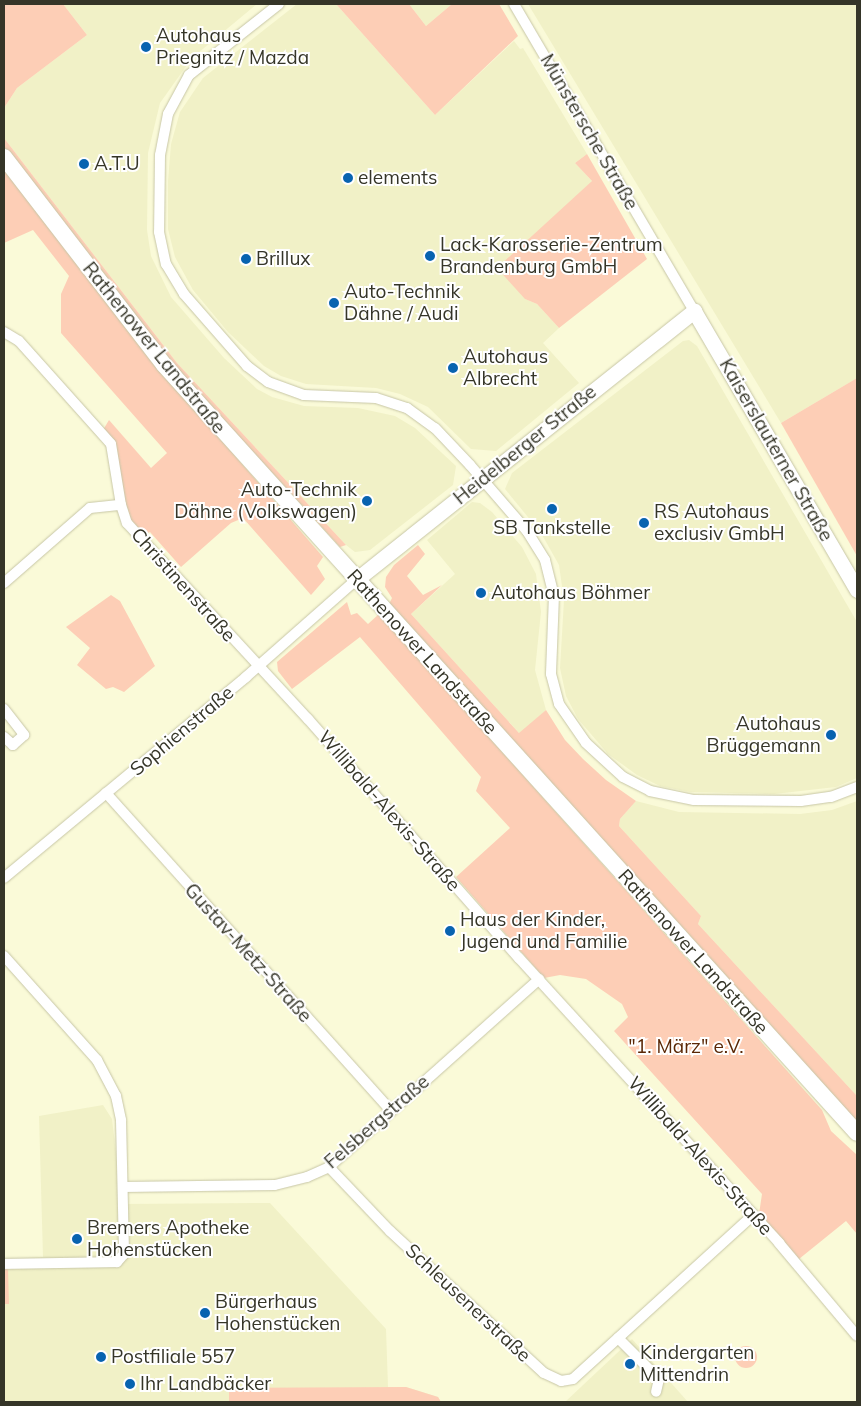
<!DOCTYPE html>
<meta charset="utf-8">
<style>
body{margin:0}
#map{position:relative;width:861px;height:1406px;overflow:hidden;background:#fafad8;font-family:Mulish,sans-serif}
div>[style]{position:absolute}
.built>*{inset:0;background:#f1f1c7}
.green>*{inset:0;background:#fdceb6}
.round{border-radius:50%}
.roads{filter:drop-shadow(0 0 1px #c7c6a6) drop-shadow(0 0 1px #c7c6a6)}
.street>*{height:10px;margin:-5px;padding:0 5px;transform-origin:5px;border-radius:5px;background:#fff}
.secondary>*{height:15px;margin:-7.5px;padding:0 7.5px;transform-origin:7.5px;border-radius:7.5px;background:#fff}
.primary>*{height:16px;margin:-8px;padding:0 8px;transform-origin:8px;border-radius:8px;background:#fff}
.dots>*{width:14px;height:14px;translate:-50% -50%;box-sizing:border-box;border:2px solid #fff;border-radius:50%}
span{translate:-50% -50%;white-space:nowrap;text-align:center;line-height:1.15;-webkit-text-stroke:4px #fff;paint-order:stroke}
.poi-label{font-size:19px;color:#353528}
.left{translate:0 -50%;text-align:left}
.right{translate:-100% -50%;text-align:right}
.street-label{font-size:19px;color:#353528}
.park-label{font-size:19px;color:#5a2705}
.frame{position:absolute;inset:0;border:5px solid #353528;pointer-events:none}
</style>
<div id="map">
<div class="built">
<i style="clip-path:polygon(63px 4px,257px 4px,192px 58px,160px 103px,148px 153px,147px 230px,151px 256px,171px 297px,224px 358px,257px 389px,272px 397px,304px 406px,358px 408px,395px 416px,415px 428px,456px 466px,453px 485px,370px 550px,355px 552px,346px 545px,177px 363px,4px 138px,4px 108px,17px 88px,87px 35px)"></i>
<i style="clip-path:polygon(297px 4px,336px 4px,435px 115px,514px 41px,520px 49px,523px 48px,587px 154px,575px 163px,592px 181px,525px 299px,537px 304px,559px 328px,543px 343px,579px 383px,496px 451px,471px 449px,428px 407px,400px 394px,376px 388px,306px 384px,281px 376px,264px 366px,228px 332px,193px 290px,175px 257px,168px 229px,168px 181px,171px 144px,180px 112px,203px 78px)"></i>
<i style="clip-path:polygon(409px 4px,452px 4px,426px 26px)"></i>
<i style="clip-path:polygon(528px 4px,857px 4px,857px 378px,781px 423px)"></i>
<i style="clip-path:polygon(689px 340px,697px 346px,857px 622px,857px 778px,836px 787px,774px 794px,690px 792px,660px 786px,637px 775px,608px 754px,578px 719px,566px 696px,560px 668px,564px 600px,559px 565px,541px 533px,505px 489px,512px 473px,683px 341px)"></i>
<i style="clip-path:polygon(472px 502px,480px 503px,492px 512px,522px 547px,536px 574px,541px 612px,535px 670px,546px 710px,520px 734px,411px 614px,455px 574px,427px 540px)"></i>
<i style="clip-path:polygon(636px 801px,679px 812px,800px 814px,832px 810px,857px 801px,857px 1096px,698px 924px,701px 916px,619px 826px,620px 819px)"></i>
<i style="clip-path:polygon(103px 1105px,112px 1119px,122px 1204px,270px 1203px,386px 1329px,388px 1387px,406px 1387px,438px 1397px,441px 1402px,4px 1402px,4px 1259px,43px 1257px,39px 1116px)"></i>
<i style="clip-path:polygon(632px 1339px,688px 1402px,565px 1402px)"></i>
</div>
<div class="green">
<i style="clip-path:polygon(4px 4px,63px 4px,87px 35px,17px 88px,4px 108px)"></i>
<i style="clip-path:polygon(336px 4px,409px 4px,426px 26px,452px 4px,499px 4px,518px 36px,435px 115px)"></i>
<i style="clip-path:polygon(4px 138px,177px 363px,346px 545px,340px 547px,156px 346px,4px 147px)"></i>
<i style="clip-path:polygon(587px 154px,647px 259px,559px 328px,537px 304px,525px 299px,497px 268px,592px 181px,575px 163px)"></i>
<i style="clip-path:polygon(4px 167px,163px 373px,323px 557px,317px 566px,325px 579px,311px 595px,243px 518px,231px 523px,181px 567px,150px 532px,144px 535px,131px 520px,103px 430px,109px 420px,151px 468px,167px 453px,61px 333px,61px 294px,69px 276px,33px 230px,4px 243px)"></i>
<i style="clip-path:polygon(857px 378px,857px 556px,781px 423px)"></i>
<i style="clip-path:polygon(418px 545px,425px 554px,407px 576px,423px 595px,442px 585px,411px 614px,519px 733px,546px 710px,565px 740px,583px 759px,606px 780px,636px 801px,620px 819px,619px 826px,701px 916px,698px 924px,857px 1096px,857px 1122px,389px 604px,392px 598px,385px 587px,386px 577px,394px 565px)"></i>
<i style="clip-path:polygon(111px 595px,120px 601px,155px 666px,124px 692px,113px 687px,106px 689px,77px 665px,90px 648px,66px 627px)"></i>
<i style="clip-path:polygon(347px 602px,351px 615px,357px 613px,368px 624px,379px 614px,822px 1110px,831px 1131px,857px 1155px,857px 1234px,846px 1221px,799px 1259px,759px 1214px,762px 1194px,614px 1031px,628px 1017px,622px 1004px,586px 979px,560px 975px,544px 978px,456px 877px,510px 828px,476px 791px,481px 777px,360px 637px,292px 689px,278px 671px,277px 662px)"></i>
<i style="clip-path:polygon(4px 1269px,8px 1269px,9px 1304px,4px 1304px)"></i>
<i class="round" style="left:735px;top:1346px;width:22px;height:22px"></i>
<i style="clip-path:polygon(406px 1387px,438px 1397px,441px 1402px,229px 1402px,229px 1388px)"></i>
</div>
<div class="roads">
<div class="street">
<i style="left:279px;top:4px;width:115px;rotate:141.7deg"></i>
<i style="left:189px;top:75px;width:44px;rotate:118.3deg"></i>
<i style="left:168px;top:114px;width:42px;rotate:101deg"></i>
<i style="left:160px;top:155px;width:77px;rotate:90.7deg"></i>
<i style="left:159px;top:232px;width:33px;rotate:78deg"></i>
<i style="left:166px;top:264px;width:35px;rotate:59deg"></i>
<i style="left:184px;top:294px;width:96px;rotate:48.8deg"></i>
<i style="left:247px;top:366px;width:26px;rotate:37deg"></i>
<i style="left:268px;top:382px;width:38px;rotate:20deg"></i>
<i style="left:304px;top:395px;width:72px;rotate:2.4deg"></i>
<i style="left:376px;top:398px;width:33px;rotate:18deg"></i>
<i style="left:407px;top:408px;width:34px;rotate:36deg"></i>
<i style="left:435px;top:428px;width:51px;rotate:46.6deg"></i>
<i style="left:470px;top:465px;width:87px;rotate:49.2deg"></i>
<i style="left:527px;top:531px;width:34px;rotate:58deg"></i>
<i style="left:545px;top:560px;width:36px;rotate:76deg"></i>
<i style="left:554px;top:595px;width:79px;rotate:92.2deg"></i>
<i style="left:551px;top:674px;width:31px;rotate:75deg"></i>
<i style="left:559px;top:704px;width:47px;rotate:55.3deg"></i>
<i style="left:586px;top:743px;width:50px;rotate:42.6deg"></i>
<i style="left:623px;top:777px;width:30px;rotate:27deg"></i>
<i style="left:650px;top:791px;width:45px;rotate:11.6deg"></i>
<i style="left:694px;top:800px;width:107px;rotate:0.5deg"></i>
<i style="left:801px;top:801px;width:30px;rotate:-8deg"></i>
<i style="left:831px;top:797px;width:28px;rotate:-21deg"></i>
<i style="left:514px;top:4px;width:356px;rotate:59.6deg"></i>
<i style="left:4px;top:332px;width:17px;rotate:31deg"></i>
<i style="left:19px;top:341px;width:138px;rotate:48.2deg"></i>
<i style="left:111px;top:444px;width:62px;rotate:80.7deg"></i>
<i style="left:121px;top:505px;width:19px;rotate:72deg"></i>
<i style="left:127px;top:523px;width:267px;rotate:47.3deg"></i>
<i style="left:308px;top:719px;width:319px;rotate:48.6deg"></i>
<i style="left:519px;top:958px;width:386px;rotate:47.6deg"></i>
<i style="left:779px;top:1243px;width:121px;rotate:50deg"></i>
<i style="left:4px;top:583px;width:114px;rotate:-41.1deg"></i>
<i style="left:90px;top:508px;width:31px;rotate:-6deg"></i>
<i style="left:4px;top:709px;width:33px;rotate:52deg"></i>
<i style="left:24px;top:735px;width:15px;rotate:138deg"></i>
<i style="left:13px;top:745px;width:12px;rotate:-138deg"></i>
<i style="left:106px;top:793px;width:427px;rotate:48.1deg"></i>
<i style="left:4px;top:878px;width:315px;rotate:-39.7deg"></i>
<i style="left:246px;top:677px;width:148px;rotate:-41.4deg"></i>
<i style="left:4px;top:956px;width:140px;rotate:48.2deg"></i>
<i style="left:97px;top:1060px;width:41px;rotate:62.2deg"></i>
<i style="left:116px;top:1096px;width:25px;rotate:78deg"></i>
<i style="left:121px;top:1120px;width:134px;rotate:88.7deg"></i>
<i style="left:124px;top:1254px;width:11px;rotate:131deg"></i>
<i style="left:117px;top:1262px;width:113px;rotate:179deg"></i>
<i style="left:329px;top:1167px;width:88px;rotate:46.4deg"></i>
<i style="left:390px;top:1231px;width:209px;rotate:42.7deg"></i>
<i style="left:544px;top:1373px;width:19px;rotate:25deg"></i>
<i style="left:561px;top:1381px;width:12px;rotate:-9deg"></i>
<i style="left:573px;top:1379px;width:244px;rotate:-42.3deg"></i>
<i style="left:123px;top:1187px;width:152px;rotate:-0.8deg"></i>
<i style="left:275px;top:1185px;width:33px;rotate:-14deg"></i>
<i style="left:307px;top:1177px;width:24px;rotate:-24deg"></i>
<i style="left:329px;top:1167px;width:282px;rotate:-41.8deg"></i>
<i style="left:618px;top:1338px;width:58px;rotate:45deg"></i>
<i style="left:659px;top:1379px;width:13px;rotate:103deg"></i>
</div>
<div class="secondary">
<i style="left:357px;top:579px;width:431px;rotate:-38.5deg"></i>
<i style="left:694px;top:311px;width:323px;rotate:59.7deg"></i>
</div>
<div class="primary">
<i style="left:4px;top:157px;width:262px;rotate:52.4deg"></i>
<i style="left:164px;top:365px;width:1034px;rotate:47.94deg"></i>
</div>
</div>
<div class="dots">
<i style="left:146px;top:47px;background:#0863b0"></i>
<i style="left:84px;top:164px;background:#0863b0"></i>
<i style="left:348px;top:178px;background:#0863b0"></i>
<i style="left:430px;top:256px;background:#0863b0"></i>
<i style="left:246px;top:259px;background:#0863b0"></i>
<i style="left:334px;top:303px;background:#0863b0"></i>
<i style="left:453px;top:368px;background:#0863b0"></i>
<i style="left:367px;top:501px;background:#0863b0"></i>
<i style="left:552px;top:509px;background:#0863b0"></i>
<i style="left:644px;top:523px;background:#0863b0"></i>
<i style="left:481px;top:593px;background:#0863b0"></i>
<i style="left:831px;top:735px;background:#0863b0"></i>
<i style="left:450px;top:931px;background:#0863b0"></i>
<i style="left:77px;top:1239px;background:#0863b0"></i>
<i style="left:205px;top:1313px;background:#0863b0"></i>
<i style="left:101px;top:1357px;background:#0863b0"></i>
<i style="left:630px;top:1364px;background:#0863b0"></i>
<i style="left:130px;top:1384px;background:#0863b0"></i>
</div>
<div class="poi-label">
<span class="left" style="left:156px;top:47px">Autohaus<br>Priegnitz / Mazda</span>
<span class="left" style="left:94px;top:164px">A.T.U</span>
<span class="left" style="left:358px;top:178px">elements</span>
<span class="left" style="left:440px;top:256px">Lack-Karosserie-Zentrum<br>Brandenburg GmbH</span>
<span class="left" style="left:256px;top:259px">Brillux</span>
<span class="left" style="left:344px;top:303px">Auto-Technik<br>Dähne / Audi</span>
<span class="left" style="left:463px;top:368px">Autohaus<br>Albrecht</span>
<span class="right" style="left:357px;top:501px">Auto-Technik<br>Dähne (Volkswagen)</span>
<span class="left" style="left:654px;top:523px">RS Autohaus<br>exclusiv GmbH</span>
<span style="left:552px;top:528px">SB Tankstelle</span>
<span class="left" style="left:491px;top:593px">Autohaus Böhmer</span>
<span class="right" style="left:821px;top:735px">Autohaus<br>Brüggemann</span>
<span class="left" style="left:460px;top:931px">Haus der Kinder,<br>Jugend und Familie</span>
<span class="left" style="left:87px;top:1239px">Bremers Apotheke<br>Hohenstücken</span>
<span class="left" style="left:215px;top:1313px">Bürgerhaus<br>Hohenstücken</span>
<span class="left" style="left:640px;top:1364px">Kindergarten<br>Mittendrin</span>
<span class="left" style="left:111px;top:1357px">Postfiliale 557</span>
<span class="left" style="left:140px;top:1384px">Ihr Landbäcker</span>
</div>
<div class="street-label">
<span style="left:589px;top:132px;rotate:60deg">Münstersche Straße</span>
<span style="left:154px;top:348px;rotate:51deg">Rathenower Landstraße</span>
<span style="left:525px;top:445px;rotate:-39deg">Heidelberger Straße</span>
<span style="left:776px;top:450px;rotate:60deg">Kaiserslauterner Straße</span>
<span style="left:183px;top:585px;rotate:48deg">Christinenstraße</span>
<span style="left:422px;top:652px;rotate:48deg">Rathenower Landstraße</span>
<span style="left:182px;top:731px;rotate:-40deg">Sophienstraße</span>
<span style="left:389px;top:811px;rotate:49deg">Willibald-Alexis-Straße</span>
<span style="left:693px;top:952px;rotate:48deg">Rathenower Landstraße</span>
<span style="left:248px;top:953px;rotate:48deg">Gustav-Metz-Straße</span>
<span style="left:377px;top:1122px;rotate:-41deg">Felsbergstraße</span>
<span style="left:700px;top:1156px;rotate:48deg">Willibald-Alexis-Straße</span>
<span style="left:468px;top:1303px;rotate:43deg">Schleusenerstraße</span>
</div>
<div class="park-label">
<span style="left:686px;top:1047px">"1. März" e.V.</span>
</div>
<div class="frame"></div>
</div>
